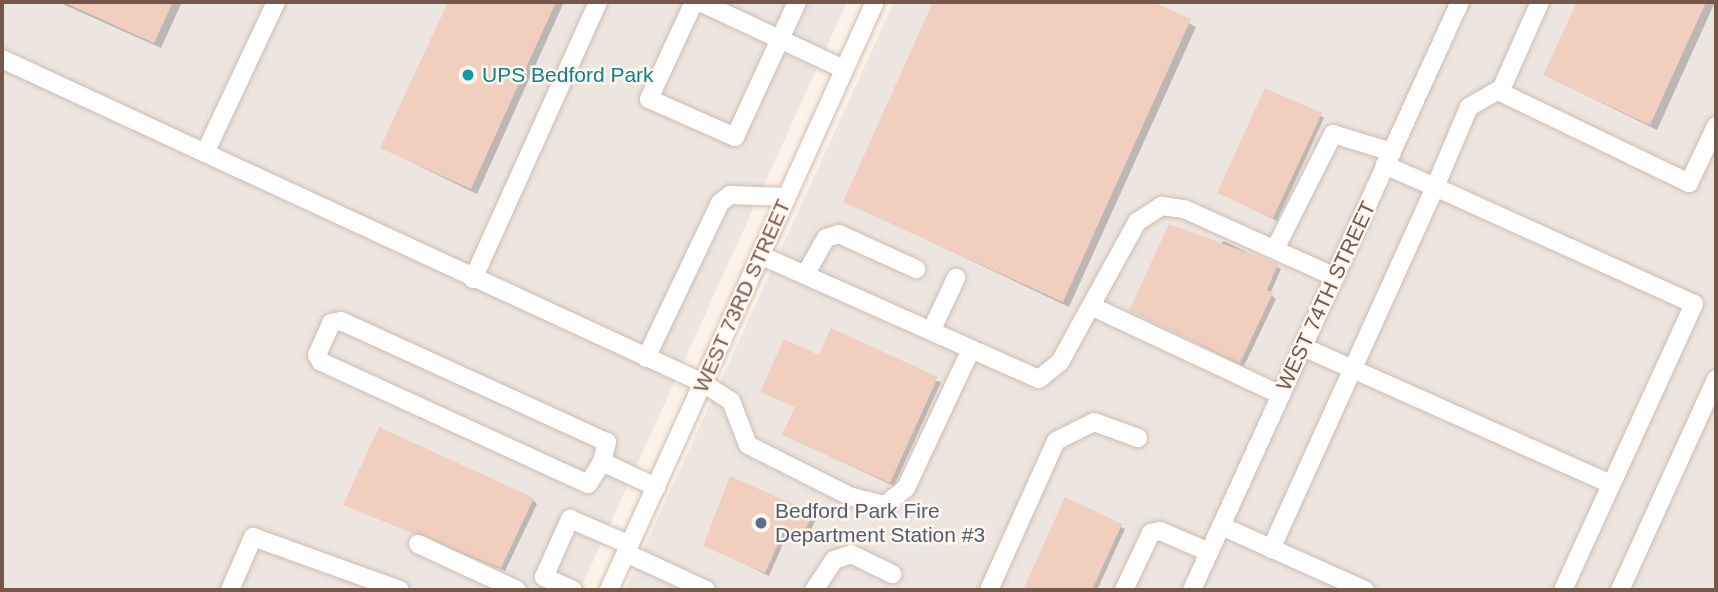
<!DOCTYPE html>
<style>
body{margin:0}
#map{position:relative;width:1718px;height:592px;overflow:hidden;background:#fcf2e7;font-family:Helvetica,sans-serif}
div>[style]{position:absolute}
.industrial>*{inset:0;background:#ece5e0}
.shadow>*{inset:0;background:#0003}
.building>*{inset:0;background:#f1cfbe}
.roads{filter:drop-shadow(0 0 2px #d0bbaf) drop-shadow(0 0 2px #d0bbaf)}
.minor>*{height:18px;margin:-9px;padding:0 9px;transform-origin:9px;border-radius:9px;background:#fff}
.dots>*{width:19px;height:19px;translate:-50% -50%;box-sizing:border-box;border:4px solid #fff6ed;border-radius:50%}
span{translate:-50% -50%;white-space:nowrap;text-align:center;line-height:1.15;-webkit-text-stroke:5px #fff6ed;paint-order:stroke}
.culture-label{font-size:21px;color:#0d838f}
.left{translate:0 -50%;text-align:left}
.street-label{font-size:21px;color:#76574b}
.service-label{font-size:21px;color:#4e5e75}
.frame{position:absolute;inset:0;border:4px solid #76574b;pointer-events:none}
</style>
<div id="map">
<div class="industrial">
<i style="clip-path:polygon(2px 2px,847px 2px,580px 590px,2px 590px)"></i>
<i style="clip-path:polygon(894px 2px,1716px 2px,1716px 590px,625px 590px)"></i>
</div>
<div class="shadow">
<i style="clip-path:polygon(58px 2px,182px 2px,161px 48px)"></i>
<i style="clip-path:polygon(450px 2px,564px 2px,477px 194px,382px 148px)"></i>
<i style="clip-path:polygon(935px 2px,1149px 2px,1196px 27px,1069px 307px,845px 201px)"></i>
<i style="clip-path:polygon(1578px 2px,1715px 2px,1657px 130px,1545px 75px)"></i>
<i style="clip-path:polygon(1320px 115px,1324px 118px,1277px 221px,1219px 192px)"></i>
<i style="clip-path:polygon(1224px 241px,1281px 269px,1270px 294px,1276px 299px,1244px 366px,1131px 311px)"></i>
<i style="clip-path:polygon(820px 357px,941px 382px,894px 486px,784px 435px,797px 408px,762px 391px)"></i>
<i style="clip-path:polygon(731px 478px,816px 519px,804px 544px,787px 535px,769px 576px,705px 545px)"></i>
<i style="clip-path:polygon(533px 500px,537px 504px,505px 571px,345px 505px)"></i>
<i style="clip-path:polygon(1066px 500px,1125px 529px,1097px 590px,1025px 590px)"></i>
</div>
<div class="building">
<i style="clip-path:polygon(63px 2px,173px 2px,154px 43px)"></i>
<i style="clip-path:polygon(448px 2px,556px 2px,471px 189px,380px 148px)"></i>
<i style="clip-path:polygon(933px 2px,1153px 2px,1191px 19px,1063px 302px,843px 202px)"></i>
<i style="clip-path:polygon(1577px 2px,1706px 2px,1650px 125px,1543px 75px)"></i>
<i style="clip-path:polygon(1265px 88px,1322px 113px,1273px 218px,1217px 193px)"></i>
<i style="clip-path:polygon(1169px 224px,1278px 264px,1267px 290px,1273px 293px,1240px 363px,1129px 311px)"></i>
<i style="clip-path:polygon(831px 328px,938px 377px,890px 483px,782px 435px,795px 407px,760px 392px,784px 339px,819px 355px)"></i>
<i style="clip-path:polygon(379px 427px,534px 498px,501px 568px,343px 505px)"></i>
<i style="clip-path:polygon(730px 476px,813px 513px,800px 541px,783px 533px,765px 573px,703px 546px)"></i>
<i style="clip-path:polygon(1065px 497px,1122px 524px,1092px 590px,1023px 590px)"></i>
</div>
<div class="roads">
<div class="minor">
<i style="left:694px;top:2px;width:107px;rotate:114.9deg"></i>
<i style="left:649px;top:99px;width:94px;rotate:23.8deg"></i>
<i style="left:735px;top:137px;width:149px;rotate:-65.3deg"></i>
<i style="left:700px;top:2px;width:159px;rotate:25deg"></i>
<i style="left:1540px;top:2px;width:98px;rotate:114deg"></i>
<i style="left:1500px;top:92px;width:210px;rotate:25.7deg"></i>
<i style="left:1689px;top:183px;width:63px;rotate:-64.7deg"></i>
<i style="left:2px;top:59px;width:772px;rotate:24.81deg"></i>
<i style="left:703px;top:383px;width:33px;rotate:33deg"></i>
<i style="left:731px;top:401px;width:47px;rotate:68.9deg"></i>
<i style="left:748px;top:445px;width:116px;rotate:26.6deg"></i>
<i style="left:852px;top:497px;width:34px;rotate:14deg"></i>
<i style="left:885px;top:505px;width:27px;rotate:-39deg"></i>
<i style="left:906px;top:488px;width:153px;rotate:-64.9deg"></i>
<i style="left:1502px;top:88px;width:38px;rotate:150deg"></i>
<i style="left:1469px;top:107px;width:87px;rotate:113deg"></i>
<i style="left:1435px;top:187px;width:284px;rotate:24.3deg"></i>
<i style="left:1694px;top:304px;width:315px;rotate:114.6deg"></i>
<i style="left:205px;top:153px;width:167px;rotate:-64.8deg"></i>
<i style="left:1275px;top:249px;width:129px;rotate:-63.2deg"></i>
<i style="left:1333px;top:134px;width:62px;rotate:17deg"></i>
<i style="left:760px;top:255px;width:305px;rotate:24deg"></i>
<i style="left:1039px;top:379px;width:27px;rotate:-39deg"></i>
<i style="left:1060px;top:362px;width:160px;rotate:-61.2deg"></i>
<i style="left:1137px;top:222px;width:30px;rotate:-33deg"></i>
<i style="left:1162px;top:206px;width:22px;rotate:8deg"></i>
<i style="left:1184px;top:209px;width:166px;rotate:24.2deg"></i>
<i style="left:805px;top:275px;width:43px;rotate:-60.4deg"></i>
<i style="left:826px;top:238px;width:14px;rotate:-17deg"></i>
<i style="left:839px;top:234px;width:85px;rotate:24.4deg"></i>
<i style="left:473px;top:279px;width:304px;rotate:-65.7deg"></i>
<i style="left:1091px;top:306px;width:210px;rotate:25.1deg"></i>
<i style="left:931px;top:331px;width:59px;rotate:-64.7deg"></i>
<i style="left:1303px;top:347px;width:337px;rotate:24deg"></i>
<i style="left:646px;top:358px;width:172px;rotate:-64.5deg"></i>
<i style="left:720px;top:203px;width:13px;rotate:-39deg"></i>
<i style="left:730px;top:195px;width:57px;rotate:2deg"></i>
<i style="left:602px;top:462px;width:26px;rotate:122deg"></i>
<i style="left:588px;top:484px;width:294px;rotate:-155.4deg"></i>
<i style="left:321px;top:362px;width:8px;rotate:-120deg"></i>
<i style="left:317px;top:355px;width:35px;rotate:-66deg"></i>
<i style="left:331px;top:323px;width:10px;rotate:-11deg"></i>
<i style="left:341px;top:321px;width:292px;rotate:24.5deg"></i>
<i style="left:607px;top:442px;width:21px;rotate:104deg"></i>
<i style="left:602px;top:462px;width:60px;rotate:24.8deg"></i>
<i style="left:1221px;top:526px;width:158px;rotate:24deg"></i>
<i style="left:418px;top:544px;width:109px;rotate:24.9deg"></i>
<i style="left:1271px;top:549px;width:397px;rotate:-65.6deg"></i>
<i style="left:1435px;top:187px;width:55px;rotate:-156.3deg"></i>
<i style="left:626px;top:553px;width:88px;rotate:24.8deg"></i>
<i style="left:230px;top:590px;width:58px;rotate:-66.5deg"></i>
<i style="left:253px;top:537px;width:156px;rotate:19.8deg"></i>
<i style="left:573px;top:590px;width:32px;rotate:-156deg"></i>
<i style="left:544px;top:577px;width:64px;rotate:-65.9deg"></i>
<i style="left:570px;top:519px;width:65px;rotate:23.4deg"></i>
<i style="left:609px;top:590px;width:645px;rotate:-65.66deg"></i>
<i style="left:814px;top:590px;width:36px;rotate:-56deg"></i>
<i style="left:834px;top:560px;width:18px;rotate:-19deg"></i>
<i style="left:851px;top:554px;width:46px;rotate:26deg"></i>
<i style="left:989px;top:590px;width:163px;rotate:-65.8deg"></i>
<i style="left:1056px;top:441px;width:42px;rotate:-26.6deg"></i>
<i style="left:1094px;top:422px;width:47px;rotate:20deg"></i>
<i style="left:1124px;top:590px;width:63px;rotate:-64.7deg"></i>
<i style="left:1151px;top:533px;width:9px;rotate:-13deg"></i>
<i style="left:1160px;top:531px;width:53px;rotate:23.2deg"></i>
<i style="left:1192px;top:590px;width:646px;rotate:-65.5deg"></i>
<i style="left:1620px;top:590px;width:232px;rotate:-65.5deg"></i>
</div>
</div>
<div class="dots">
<i style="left:468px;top:75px;background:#0f9aa8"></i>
<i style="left:761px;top:523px;background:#5c6f8a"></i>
</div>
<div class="culture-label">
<span class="left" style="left:482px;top:75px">UPS Bedford Park</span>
</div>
<div class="street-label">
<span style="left:742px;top:296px;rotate:-66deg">WEST 73RD STREET</span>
<span style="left:1326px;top:296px;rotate:-65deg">WEST 74TH STREET</span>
</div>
<div class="service-label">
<span class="left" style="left:775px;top:523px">Bedford Park Fire<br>Department Station #3</span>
</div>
<div class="frame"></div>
</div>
